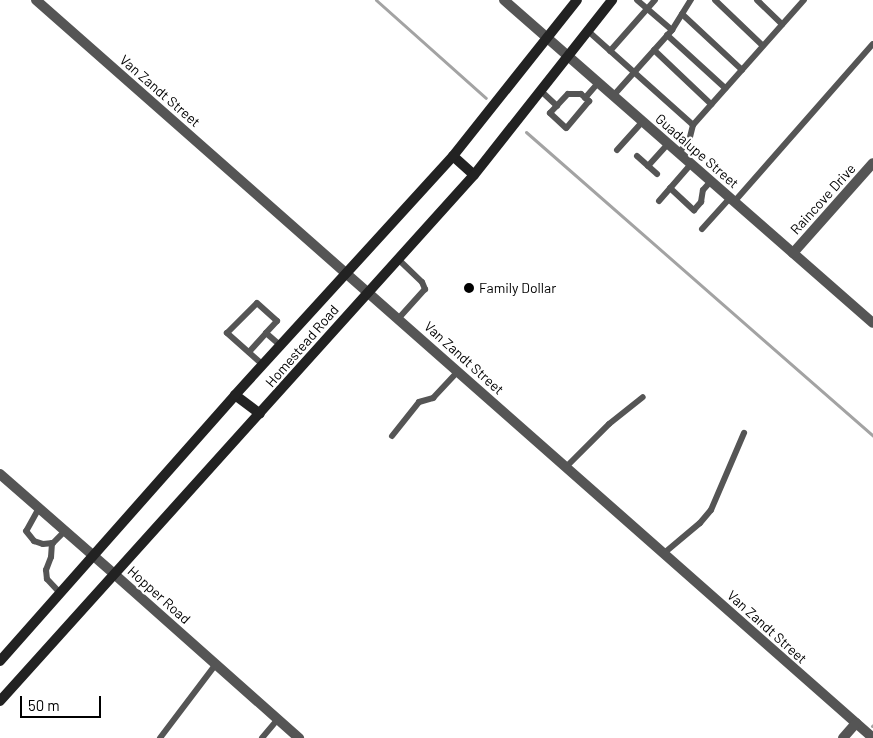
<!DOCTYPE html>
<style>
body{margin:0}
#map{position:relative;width:873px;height:738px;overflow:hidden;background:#fff;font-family:Barlow,sans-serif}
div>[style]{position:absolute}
.stream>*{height:3px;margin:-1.5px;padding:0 1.5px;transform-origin:1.5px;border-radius:1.5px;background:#a3a3a3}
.service>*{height:6px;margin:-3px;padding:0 3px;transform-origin:3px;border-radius:3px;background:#555}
.minor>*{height:10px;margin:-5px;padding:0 5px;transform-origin:5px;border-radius:5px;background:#555}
.tertiary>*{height:10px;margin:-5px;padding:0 5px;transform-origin:5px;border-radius:5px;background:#555}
.secondary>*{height:10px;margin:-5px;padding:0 5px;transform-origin:5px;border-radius:5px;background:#222}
.dots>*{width:14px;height:14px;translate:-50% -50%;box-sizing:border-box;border:2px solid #fff;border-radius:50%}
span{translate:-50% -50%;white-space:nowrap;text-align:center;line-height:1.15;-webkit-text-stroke:4.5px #fff;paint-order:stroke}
.street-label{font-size:14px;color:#000}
.poi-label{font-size:14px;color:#000}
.left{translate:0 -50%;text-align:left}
.scale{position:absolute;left:20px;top:696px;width:81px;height:22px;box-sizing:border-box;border:2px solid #000;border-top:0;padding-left:6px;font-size:15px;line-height:18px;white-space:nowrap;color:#000;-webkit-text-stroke:4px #fff;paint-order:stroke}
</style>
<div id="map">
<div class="stream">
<i style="left:376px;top:0;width:147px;rotate:41.7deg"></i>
<i style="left:526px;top:132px;width:461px;rotate:41.2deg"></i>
<i style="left:872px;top:726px;width:1px;rotate:-45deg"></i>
</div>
<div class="service">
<i style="left:637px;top:0;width:46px;rotate:40.6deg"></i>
<i style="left:715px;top:0;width:66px;rotate:43.8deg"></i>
<i style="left:757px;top:0;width:35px;rotate:44deg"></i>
<i style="left:682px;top:14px;width:82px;rotate:43deg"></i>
<i style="left:588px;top:31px;width:141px;rotate:41.8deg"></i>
<i style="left:693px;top:125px;width:167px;rotate:-48.4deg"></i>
<i style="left:667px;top:35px;width:79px;rotate:42.4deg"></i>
<i style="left:654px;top:50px;width:79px;rotate:43.5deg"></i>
<i style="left:610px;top:51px;width:68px;rotate:-48.6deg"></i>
<i style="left:541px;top:91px;width:22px;rotate:43deg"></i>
<i style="left:568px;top:94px;width:13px"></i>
<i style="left:581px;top:94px;width:11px;rotate:41deg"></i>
<i style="left:589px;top:101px;width:35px;rotate:130deg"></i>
<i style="left:566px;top:128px;width:22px;rotate:-137deg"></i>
<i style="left:550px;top:113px;width:26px;rotate:-47deg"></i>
<i style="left:613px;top:96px;width:89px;rotate:-48.2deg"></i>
<i style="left:672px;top:30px;width:36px;rotate:-58deg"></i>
<i style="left:585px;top:98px;width:20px;rotate:-49deg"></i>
<i style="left:617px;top:150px;width:38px;rotate:-48deg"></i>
<i style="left:678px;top:153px;width:16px;rotate:-47deg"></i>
<i style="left:689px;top:141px;width:16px;rotate:-76deg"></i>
<i style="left:637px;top:156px;width:27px;rotate:42deg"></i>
<i style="left:648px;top:166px;width:30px;rotate:-48deg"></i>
<i style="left:670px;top:188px;width:33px;rotate:43deg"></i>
<i style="left:694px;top:210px;width:11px;rotate:-49deg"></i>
<i style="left:701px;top:202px;width:12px;rotate:-81deg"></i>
<i style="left:703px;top:190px;width:12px;rotate:-48deg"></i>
<i style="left:659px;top:201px;width:49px;rotate:-49.1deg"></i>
<i style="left:734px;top:202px;width:210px;rotate:-48.7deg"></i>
<i style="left:702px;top:229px;width:42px;rotate:-47.9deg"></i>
<i style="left:398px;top:259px;width:33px;rotate:44deg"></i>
<i style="left:422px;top:282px;width:8px;rotate:67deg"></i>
<i style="left:425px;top:289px;width:39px;rotate:132deg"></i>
<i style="left:249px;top:352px;width:25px;rotate:-48deg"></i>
<i style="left:262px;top:364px;width:47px;rotate:-138.5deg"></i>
<i style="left:227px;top:333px;width:42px;rotate:-45deg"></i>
<i style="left:257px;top:303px;width:27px;rotate:42deg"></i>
<i style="left:277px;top:321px;width:16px;rotate:133deg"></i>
<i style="left:266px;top:333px;width:18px;rotate:41deg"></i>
<i style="left:392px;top:436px;width:43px;rotate:-51.5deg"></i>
<i style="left:419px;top:402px;width:15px;rotate:-16deg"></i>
<i style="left:433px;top:398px;width:37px;rotate:-47deg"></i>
<i style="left:566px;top:467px;width:61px;rotate:-45deg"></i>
<i style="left:609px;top:424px;width:43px;rotate:-38.5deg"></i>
<i style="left:39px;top:508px;width:26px;rotate:119deg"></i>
<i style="left:26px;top:531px;width:13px;rotate:51deg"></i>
<i style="left:34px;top:541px;width:9px;rotate:18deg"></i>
<i style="left:43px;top:544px;width:10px;rotate:-6deg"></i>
<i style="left:53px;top:543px;width:17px;rotate:-45deg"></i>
<i style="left:52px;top:543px;width:14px;rotate:94deg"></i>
<i style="left:51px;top:557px;width:14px;rotate:111deg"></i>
<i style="left:46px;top:570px;width:9px;rotate:84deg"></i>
<i style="left:47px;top:579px;width:19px;rotate:47deg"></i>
<i style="left:663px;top:554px;width:48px;rotate:-40deg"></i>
<i style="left:700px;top:523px;width:17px;rotate:-50deg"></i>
<i style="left:711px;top:510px;width:84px;rotate:-66.8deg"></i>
<i style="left:160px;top:738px;width:93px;rotate:-52.9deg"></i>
<i style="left:262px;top:738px;width:25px;rotate:-50deg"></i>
</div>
<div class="minor">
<i style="left:36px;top:0;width:1116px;rotate:41.4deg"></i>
<i style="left:504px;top:0;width:490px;rotate:41.2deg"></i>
<i style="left:793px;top:253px;width:120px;rotate:-48.4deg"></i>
<i style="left:113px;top:573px;width:249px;rotate:41.6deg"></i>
<i style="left:843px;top:738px;width:20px;rotate:-49deg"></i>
</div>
<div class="tertiary">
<i style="left:0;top:474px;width:150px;rotate:41.2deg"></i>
</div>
<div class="secondary">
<i style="left:453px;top:156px;width:28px;rotate:42deg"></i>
<i style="left:235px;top:395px;width:31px;rotate:37deg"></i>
<i style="left:0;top:661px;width:355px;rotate:-48.5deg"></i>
<i style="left:235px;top:395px;width:323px;rotate:-47.6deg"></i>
<i style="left:453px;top:156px;width:199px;rotate:-51.5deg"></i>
<i style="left:0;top:701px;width:708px;rotate:-47.98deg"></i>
<i style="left:474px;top:175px;width:223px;rotate:-51.7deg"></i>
</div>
<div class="dots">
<i style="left:469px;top:288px;background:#000"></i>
</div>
<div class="street-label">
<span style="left:160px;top:91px;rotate:41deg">Van Zandt Street</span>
<span style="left:697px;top:151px;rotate:41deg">Guadalupe Street</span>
<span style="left:823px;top:199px;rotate:-48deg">Raincove Drive</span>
<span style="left:302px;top:346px;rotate:-49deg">Homestead Road</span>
<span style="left:464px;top:358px;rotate:42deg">Van Zandt Street</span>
<span style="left:159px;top:595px;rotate:42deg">Hopper Road</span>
<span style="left:767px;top:627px;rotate:42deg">Van Zandt Street</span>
</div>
<div class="poi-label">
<span class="left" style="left:479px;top:288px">Family Dollar</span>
</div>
<div class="scale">50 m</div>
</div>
